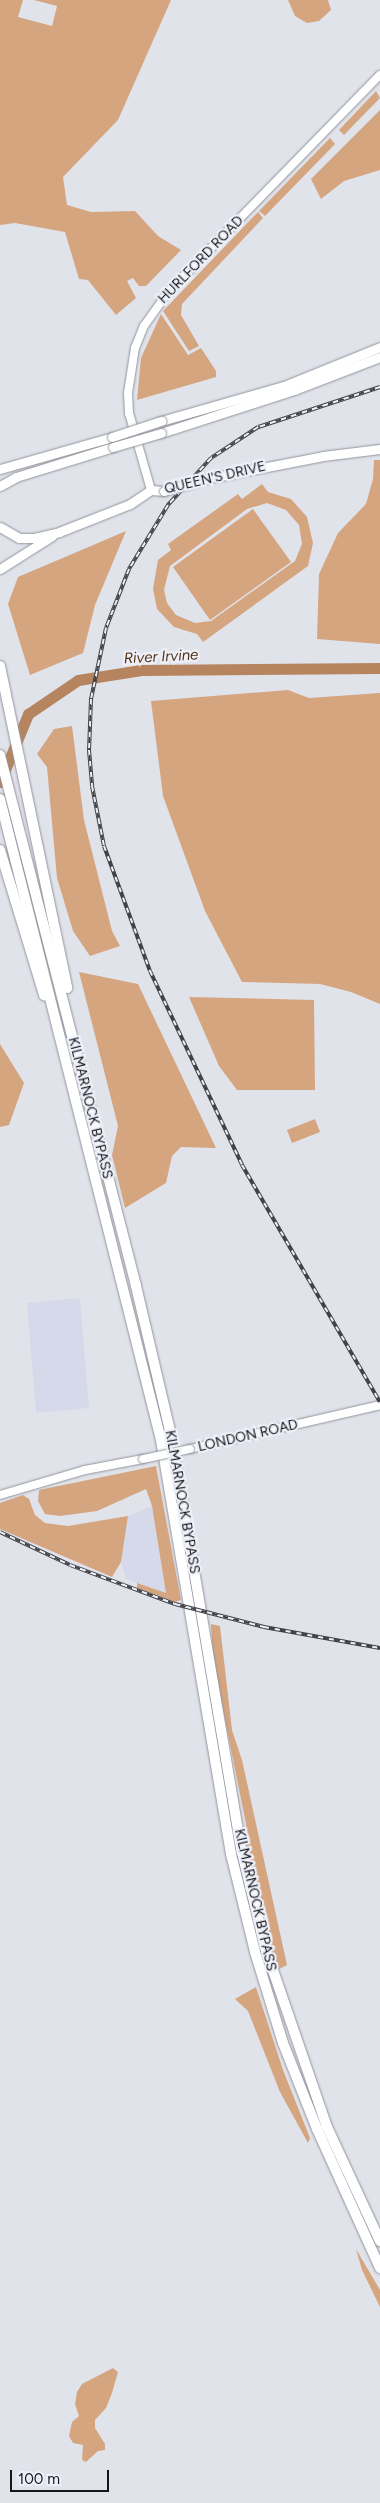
<!DOCTYPE html>
<style>
body{margin:0}
#map{position:relative;width:380px;height:2503px;overflow:hidden;background:#e1e3eb;font-family:Figtree,sans-serif}
div>[style]{position:absolute}
.built>*{inset:0;background:#d6d9e9}
.green>*{inset:0;background:#d5a580}
.river>*{height:11px;margin:-5.5px;padding:0 5.5px;transform-origin:5.5px;border-radius:5.5px;background:#b6855f}
.roads{filter:drop-shadow(0 0 1px #92949c) drop-shadow(0 0 1px #92949c)}
.secondary>*{height:8px;margin:-4px;padding:0 4px;transform-origin:4px;border-radius:4px;background:#fff}
.primary>*{height:9px;margin:-4.5px;padding:0 4.5px;transform-origin:4.5px;border-radius:4.5px;background:#fff}
.highway>*{height:10px;margin:-5px;padding:0 5px;transform-origin:5px;border-radius:5px;background:#fff}
.rail>*{height:4px;margin-top:-2px;transform-origin:0;background:repeating-linear-gradient(90deg,#eef0f9 0 5.5px,#414347 0 11px);box-sizing:border-box;border-block:1px solid #414347}
.bridges{filter:drop-shadow(0 0 1px #92949c) drop-shadow(0 0 1px #92949c)}
.secondary-bridge>*{height:8px;margin:-4px;padding:0 4px;transform-origin:4px;border-radius:4px;background:#fff}
.primary-bridge>*{height:9px;margin:-4.5px;padding:0 4.5px;transform-origin:4.5px;border-radius:4.5px;background:#fff}
span{translate:-50% -50%;white-space:nowrap;text-align:center;line-height:1.15;-webkit-text-stroke:4.5px #eef0f9;paint-order:stroke}
.street-label{font-size:14px;color:#151619}
.water-label{font-size:15px;color:#512f11;font-style:italic}
.scale{position:absolute;left:10px;top:2470px;width:99px;height:22px;box-sizing:border-box;border:2px solid #151619;border-top:0;padding-left:6px;font-size:15px;line-height:18px;white-space:nowrap;color:#151619;-webkit-text-stroke:4px #eef0f9;paint-order:stroke}
</style>
<div id="map">
<div class="built">
<i style="clip-path:polygon(80px 1298px,89px 1408px,36px 1413px,27px 1303px)"></i>
<i style="clip-path:polygon(152px 1506px,166px 1593px,126px 1579px,121px 1562px,128px 1516px)"></i>
</div>
<div class="green">
<i style="clip-path:polygon(0 0,23px 0,18px 17px,52px 26px,57px 6px,34px 0,171px 0,118px 120px,63px 177px,67px 205px,91px 212px,135px 211px,158px 236px,181px 250px,146px 286px,139px 286px,133px 278px,127px 281px,136px 298px,116px 315px,88px 280px,79px 279px,65px 232px,15px 223px,0 225px)"></i>
<i style="clip-path:polygon(288px 0,328px 0,331px 10px,319px 21px,307px 23px,295px 16px)"></i>
<i style="clip-path:polygon(376px 91px,380px 98px,344px 135px,339px 130px)"></i>
<i style="clip-path:polygon(380px 110px,380px 170px,344px 181px,321px 199px,311px 179px)"></i>
<i style="clip-path:polygon(330px 138px,335px 144px,265px 216px,259px 211px)"></i>
<i style="clip-path:polygon(258px 212px,263px 218px,182px 304px,181px 315px,199px 346px,189px 351px,163px 311px)"></i>
<i style="clip-path:polygon(161px 314px,188px 355px,201px 348px,216px 371px,216px 377px,137px 400px,141px 358px)"></i>
<i style="clip-path:polygon(374px 460px,380px 460px,380px 644px,317px 639px,319px 574px,338px 533px,366px 504px,373px 479px)"></i>
<i style="clip-path:polygon(evenodd,262px 484px,268px 492px,291px 499px,307px 517px,313px 543px,308px 566px,203px 642px,197px 634px,174px 627px,157px 609px,153px 589px,158px 560px,171px 550px,168px 544px,238px 494px,242px 499px,262px 484px,267px 503px,286px 510px,299px 525px,302px 544px,295px 561px,211px 621px,195px 623px,176px 615px,167px 603px,164px 590px,170px 566px,247px 509px,267px 503px)"></i>
<i style="clip-path:polygon(253px 509px,291px 562px,210px 620px,173px 567px)"></i>
<i style="clip-path:polygon(126px 531px,95px 605px,83px 653px,30px 675px,8px 604px,18px 577px)"></i>
<i style="clip-path:polygon(288px 690px,309px 698px,380px 693px,380px 1004px,351px 992px,320px 984px,242px 982px,205px 911px,163px 796px,151px 701px)"></i>
<i style="clip-path:polygon(72px 726px,84px 820px,112px 931px,120px 946px,90px 956px,73px 931px,57px 878px,47px 767px,37px 754px,54px 729px)"></i>
<i style="clip-path:polygon(79px 972px,138px 984px,216px 1148px,181px 1147px,172px 1156px,166px 1183px,125px 1208px,112px 1155px,118px 1126px)"></i>
<i style="clip-path:polygon(189px 997px,314px 1000px,315px 1090px,237px 1090px,219px 1066px)"></i>
<i style="clip-path:polygon(0 1044px,24px 1083px,9px 1125px,0 1127px)"></i>
<i style="clip-path:polygon(315px 1119px,320px 1132px,292px 1143px,287px 1130px)"></i>
<i style="clip-path:polygon(156px 1466px,181px 1600px,175px 1602px,137px 1588px,137px 1583px,166px 1593px,152px 1506px,146px 1489px,97px 1511px,60px 1516px,45px 1514px,38px 1501px,39px 1490px)"></i>
<i style="clip-path:polygon(23px 1495px,29px 1499px,35px 1515px,45px 1523px,68px 1526px,128px 1516px,121px 1562px,112px 1577px,0 1529px,0 1503px)"></i>
<i style="clip-path:polygon(211px 1624px,220px 1626px,232px 1730px,242px 1760px,287px 1965px,275px 1971px,244px 1847px,246px 1824px,213px 1659px)"></i>
<i style="clip-path:polygon(256px 1987px,283px 2070px,310px 2138px,308px 2143px,280px 2092px,248px 2011px,235px 1999px)"></i>
<i style="clip-path:polygon(356px 2249px,380px 2290px,380px 2307px,362px 2270px)"></i>
<i style="clip-path:polygon(113px 2368px,118px 2372px,112px 2393px,106px 2408px,95px 2420px,95px 2428px,105px 2444px,105px 2450px,98px 2451px,86px 2462px,82px 2460px,83px 2445px,73px 2443px,69px 2436px,72px 2422px,79px 2416px,75px 2404px,77px 2392px,82px 2384px)"></i>
</div>
<div class="river">
<i style="left:0;top:782px;width:74px;rotate:-67.6deg"></i>
<i style="left:28px;top:714px;width:60px;rotate:-34.2deg"></i>
<i style="left:78px;top:680px;width:64px;rotate:-9deg"></i>
<i style="left:141px;top:670px;width:239px;rotate:-0.5deg"></i>
</div>
<div class="roads">
<div class="secondary">
<i style="left:151px;top:490px;width:80px;rotate:-105.9deg"></i>
<i style="left:129px;top:413px;width:20px;rotate:-93deg"></i>
<i style="left:128px;top:393px;width:46px;rotate:-81.2deg"></i>
<i style="left:135px;top:348px;width:24px;rotate:-68deg"></i>
<i style="left:144px;top:326px;width:43px;rotate:-54.5deg"></i>
<i style="left:169px;top:291px;width:302px;rotate:-45.7deg"></i>
<i style="left:190px;top:1449px;width:195px;rotate:-13deg"></i>
<i style="left:0;top:1495px;width:89px;rotate:-16.4deg"></i>
<i style="left:85px;top:1470px;width:59px;rotate:-10.7deg"></i>
</div>
<div class="primary">
<i style="left:161px;top:421px;width:128px;rotate:-15.9deg"></i>
<i style="left:284px;top:386px;width:104px;rotate:-22.1deg"></i>
<i style="left:161px;top:433px;width:140px;rotate:-17.9deg"></i>
<i style="left:294px;top:390px;width:92px;rotate:-21deg"></i>
<i style="left:0;top:469px;width:116px;rotate:-15.9deg"></i>
<i style="left:210px;top:478px;width:115px;rotate:-11deg"></i>
<i style="left:323px;top:456px;width:57px;rotate:-7deg"></i>
<i style="left:0;top:486px;width:18px;rotate:-29deg"></i>
<i style="left:16px;top:477px;width:102px;rotate:-17.2deg"></i>
<i style="left:0;top:527px;width:22px;rotate:30deg"></i>
<i style="left:19px;top:538px;width:15px"></i>
<i style="left:34px;top:538px;width:26px;rotate:-13deg"></i>
<i style="left:59px;top:532px;width:76px;rotate:-21.5deg"></i>
<i style="left:130px;top:504px;width:25px;rotate:-34deg"></i>
<i style="left:151px;top:490px;width:13px;rotate:4deg"></i>
<i style="left:0;top:569px;width:62px;rotate:-32.4deg"></i>
</div>
<div class="highway">
<i style="left:0;top:666px;width:329px;rotate:78.2deg"></i>
<i style="left:0;top:755px;width:548px;rotate:75.63deg"></i>
<i style="left:136px;top:1286px;width:158px;rotate:76.8deg"></i>
<i style="left:172px;top:1440px;width:418px;rotate:80.4deg"></i>
<i style="left:242px;top:1852px;width:98px;rotate:76.4deg"></i>
<i style="left:265px;top:1947px;width:190px;rotate:71deg"></i>
<i style="left:327px;top:2127px;width:126px;rotate:65.1deg"></i>
<i style="left:0;top:799px;width:661px;rotate:75.9deg"></i>
<i style="left:161px;top:1440px;width:420px;rotate:80.4deg"></i>
<i style="left:231px;top:1854px;width:101px;rotate:76.2deg"></i>
<i style="left:255px;top:1952px;width:95px;rotate:72.9deg"></i>
<i style="left:283px;top:2043px;width:92px;rotate:68.4deg"></i>
<i style="left:317px;top:2129px;width:153px;rotate:65.6deg"></i>
<i style="left:0;top:850px;width:152px;rotate:73.1deg"></i>
</div>
</div>
<div class="rail">
<i style="left:380px;top:387px;width:128px;rotate:161.8deg"></i>
<i style="left:258px;top:427px;width:56px;rotate:146.6deg"></i>
<i style="left:211px;top:458px;width:64px;rotate:132.5deg"></i>
<i style="left:168px;top:505px;width:75px;rotate:121.4deg"></i>
<i style="left:129px;top:569px;width:63px;rotate:111.3deg"></i>
<i style="left:106px;top:628px;width:73px;rotate:101.9deg"></i>
<i style="left:91px;top:699px;width:51px;rotate:92.2deg"></i>
<i style="left:89px;top:750px;width:36px;rotate:85deg"></i>
<i style="left:92px;top:786px;width:61px;rotate:78.7deg"></i>
<i style="left:104px;top:846px;width:133px;rotate:69.8deg"></i>
<i style="left:150px;top:971px;width:215px;rotate:64.6deg"></i>
<i style="left:242px;top:1165px;width:274px;rotate:59.8deg"></i>
<i style="left:0;top:1532px;width:77px;rotate:25.2deg"></i>
<i style="left:70px;top:1565px;width:112px;rotate:20.4deg"></i>
<i style="left:175px;top:1604px;width:92px;rotate:14.5deg"></i>
<i style="left:264px;top:1627px;width:118px;rotate:10.3deg"></i>
</div>
<div class="bridges">
<div class="secondary-bridge">
<i style="left:143px;top:1459px;width:48px;rotate:-12deg"></i>
</div>
<div class="primary-bridge">
<i style="left:112px;top:437px;width:52px;rotate:-18.1deg"></i>
<i style="left:113px;top:447px;width:50px;rotate:-16.3deg"></i>
<i style="left:164px;top:491px;width:48px;rotate:-15.8deg"></i>
</div>
</div>
<div class="street-label">
<span style="left:201px;top:260px;rotate:-46deg">HURLFORD ROAD</span>
<span style="left:215px;top:478px;rotate:-13deg">QUEEN'S DRIVE</span>
<span style="left:90px;top:1108px;rotate:76deg">KILMARNOCK BYPASS</span>
<span style="left:248px;top:1436px;rotate:-13deg">LONDON ROAD</span>
<span style="left:182px;top:1502px;rotate:80deg">KILMARNOCK BYPASS</span>
<span style="left:255px;top:1900px;rotate:77deg">KILMARNOCK BYPASS</span>
</div>
<div class="water-label">
<span style="left:161px;top:657px;rotate:-3deg">River Irvine</span>
</div>
<div class="scale">100 m</div>
</div>
